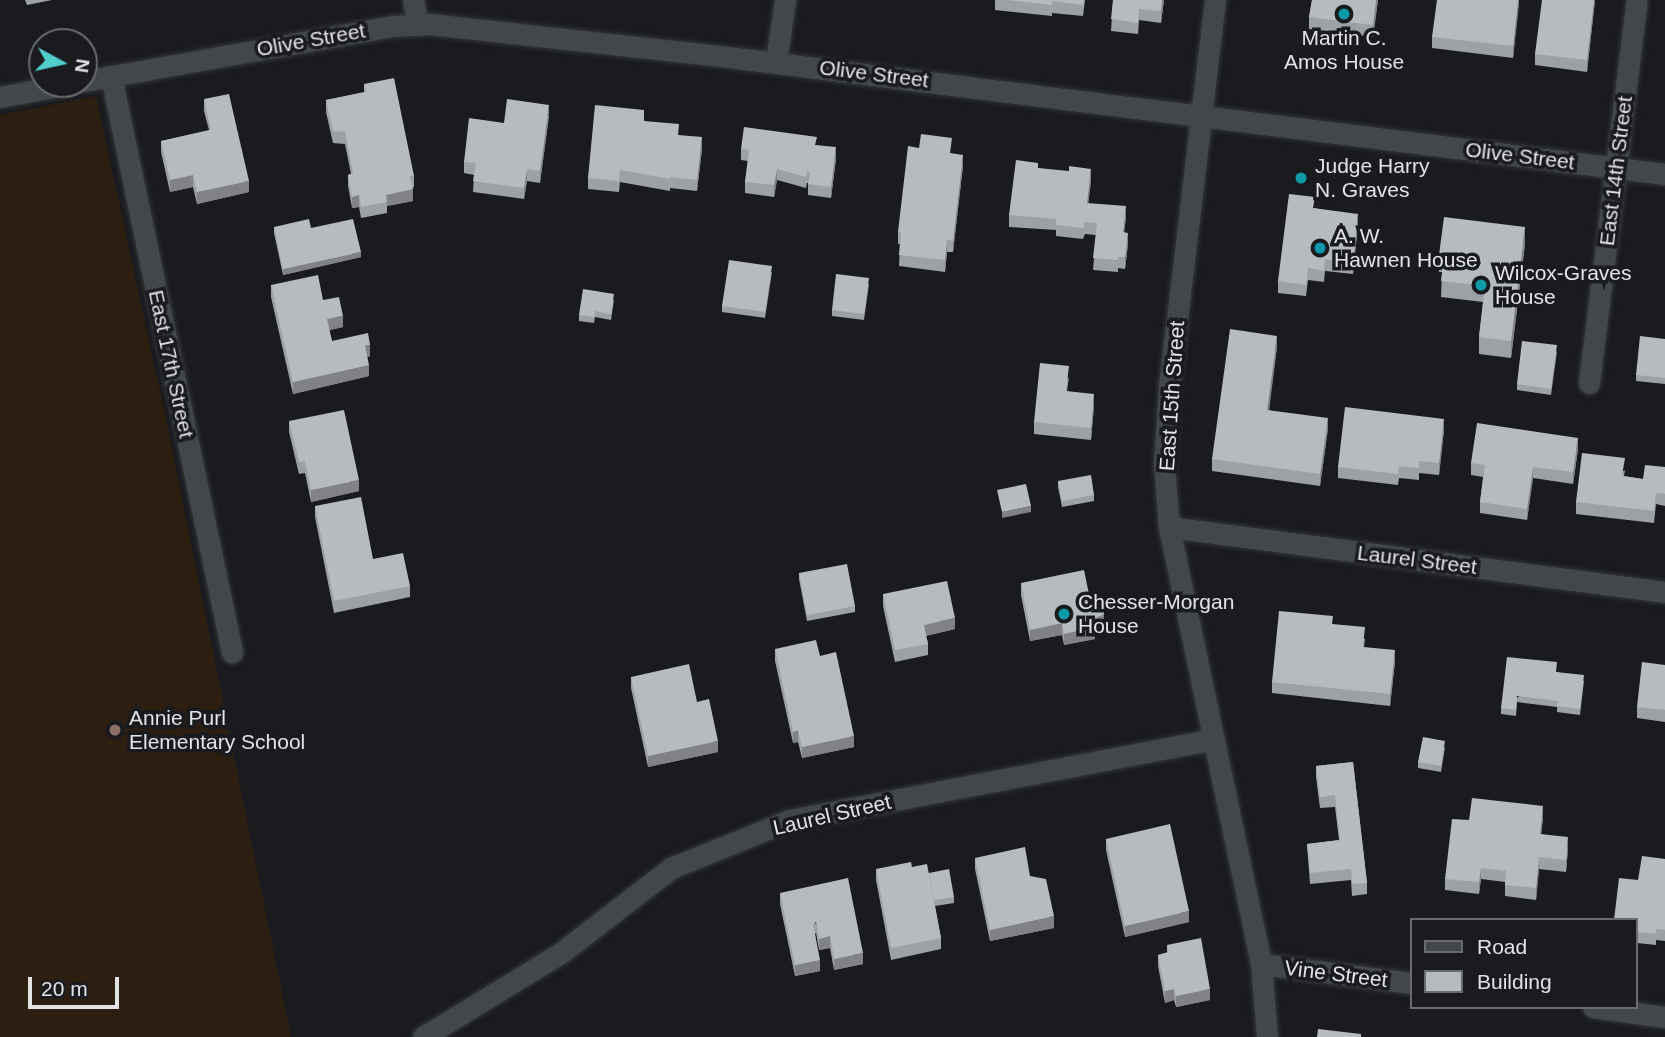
<!DOCTYPE html>
<style>
body{margin:0}
#map{position:relative;width:1665px;height:1037px;overflow:hidden;background:#191b1f;font-family:Helvetica,sans-serif}
div>[style]{position:absolute}
.education>*{inset:0;background:#2c1f12}
.roads{filter:drop-shadow(0 0 2px #353739) drop-shadow(0 0 2px #353739)}
.minor>*{height:21px;margin:-10.5px;padding:0 10.5px;transform-origin:10.5px;border-radius:10.5px;background:#43464a}
.wall>*{inset:0;background:#9da0a4}
.shaded-wall>*{inset:0;background:#808286}
.building>*{inset:0;background:#b7babf}
.dots>*{width:19px;height:19px;translate:-50% -50%;box-sizing:border-box;border:4px solid #191b1f;border-radius:50%}
span{translate:-50% -50%;white-space:nowrap;text-align:center;line-height:1.15;-webkit-text-stroke:7px #191b1f;paint-order:stroke}
.poi-label{font-size:21px;color:#e1e3e5}
.left{translate:0 -50%;text-align:left}
.street-label{font-size:21px;color:#e1e3e5}
.legend{position:absolute;left:1410px;top:918px;width:228px;height:91px;box-sizing:border-box;background:#191b1f;border:2px solid #696b6e;margin:0;padding:9px 12px;list-style:none;font-size:21px;color:#e1e3e5}
.legend li{display:flex;align-items:center;gap:14px;height:35px}
.legend b{width:35px;border:2px solid #696b6e}
.north{position:absolute;left:28px;top:28px;width:70px;height:70px;box-sizing:border-box;background:#191b1f;border:2px solid #696b6e;border-radius:50%;rotate:98deg;font-size:19px;font-weight:700;line-height:28px;text-align:center;color:#e1e3e5}
.north::after{content:'';display:block;margin:auto;width:24px;height:32px;background:#53cdcb;clip-path:polygon(50% 0,100% 100%,50% 72%,0 100%)}
.scale{position:absolute;left:28px;top:977px;width:91px;height:32px;box-sizing:border-box;border:4px solid #e1e3e5;border-top:0;padding-left:9px;font-size:21px;line-height:24px;white-space:nowrap;color:#e1e3e5;-webkit-text-stroke:5px #191b1f;paint-order:stroke}
</style>
<div id="map">
<div class="education">
<i style="clip-path:polygon(96px 96px,167px 423px,291px 1037px,0 1037px,0 115px)"></i>
</div>
<div class="roads">
<div class="minor">
<i style="left:413px;top:0;width:25px;rotate:79deg"></i>
<i style="left:1215px;top:0;width:390px;rotate:96.8deg"></i>
<i style="left:1169px;top:387px;width:77px;rotate:93.7deg"></i>
<i style="left:1164px;top:464px;width:63px;rotate:85.5deg"></i>
<i style="left:1169px;top:527px;width:447px;rotate:78.1deg"></i>
<i style="left:1261px;top:964px;width:73px;rotate:85.3deg"></i>
<i style="left:776px;top:62px;width:63px;rotate:-81.7deg"></i>
<i style="left:111px;top:76px;width:589px;rotate:78.14deg"></i>
<i style="left:84px;top:81px;width:315px;rotate:-10.1deg"></i>
<i style="left:394px;top:26px;width:36px;rotate:-3deg"></i>
<i style="left:430px;top:24px;width:300px;rotate:6.3deg"></i>
<i style="left:728px;top:57px;width:944px;rotate:7.12deg"></i>
<i style="left:0;top:97px;width:69px;rotate:-10.8deg"></i>
<i style="left:1589px;top:383px;width:386px;rotate:-82.9deg"></i>
<i style="left:1169px;top:527px;width:500px;rotate:7.47deg"></i>
<i style="left:1261px;top:964px;width:151px;rotate:7.2deg"></i>
<i style="left:1593px;top:1007px;width:73px;rotate:7.9deg"></i>
<i style="left:423px;top:1037px;width:163px;rotate:-31.4deg"></i>
<i style="left:562px;top:952px;width:138px;rotate:-37.6deg"></i>
<i style="left:671px;top:868px;width:128px;rotate:-22deg"></i>
<i style="left:790px;top:820px;width:429px;rotate:-10.8deg"></i>
</div>
</div>
<div class="wall">
<i style="clip-path:polygon(25px 0,52px 0,27px 5px)"></i>
<i style="clip-path:polygon(995px 0,1085px 0,1083px 16px,1052px 13px,1052px 16px,995px 10px)"></i>
<i style="clip-path:polygon(1113px 0,1164px 0,1161px 23px,1139px 20px,1138px 34px,1111px 31px)"></i>
<i style="clip-path:polygon(1312px 0,1378px 0,1373px 37px,1309px 29px,1309px 17px)"></i>
<i style="clip-path:polygon(1519px 0,1513px 58px,1432px 48px,1432px 37px)"></i>
<i style="clip-path:polygon(1595px 0,1587px 72px,1535px 65px,1535px 54px)"></i>
<i style="clip-path:polygon(364px 84px,414px 176px,414px 187px,412px 188px,413px 201px,387px 206px,387px 213px,361px 218px,359px 207px,352px 208px,348px 186px,348px 175px,351px 174px,345px 144px,333px 143px,326px 112px,326px 100px,364px 92px)"></i>
<i style="clip-path:polygon(204px 99px,249px 192px,197px 204px,193px 187px,170px 192px,161px 152px,161px 141px,209px 130px,204px 111px)"></i>
<i style="clip-path:polygon(549px 116px,540px 183px,527px 181px,524px 199px,473px 192px,474px 175px,464px 173px,464px 162px,504px 123px)"></i>
<i style="clip-path:polygon(644px 121px,679px 135px,702px 149px,697px 191px,670px 188px,670px 191px,620px 182px,619px 192px,588px 189px,588px 178px)"></i>
<i style="clip-path:polygon(817px 145px,836px 159px,831px 198px,808px 195px,808px 183px,807px 183px,806px 188px,777px 180px,774px 197px,745px 193px,745px 182px,748px 161px,741px 160px,741px 149px)"></i>
<i style="clip-path:polygon(951px 153px,963px 166px,953px 252px,947px 252px,945px 272px,899px 266px,900px 244px,898px 244px,898px 232px)"></i>
<i style="clip-path:polygon(1038px 168px,1091px 181px,1088px 203px,1126px 217px,1124px 232px,1128px 244px,1125px 269px,1118px 268px,1118px 272px,1093px 270px,1096px 235px,1085px 234px,1083px 239px,1056px 236px,1056px 230px,1009px 227px,1009px 215px)"></i>
<i style="clip-path:polygon(1315px 208px,1358px 225px,1353px 274px,1325px 271px,1324px 282px,1308px 280px,1306px 296px,1278px 293px,1278px 281px)"></i>
<i style="clip-path:polygon(274px 227px,361px 257px,283px 275px,274px 233px)"></i>
<i style="clip-path:polygon(1525px 244px,1511px 358px,1479px 354px,1479px 337px,1483px 302px,1441px 297px,1442px 272px,1439px 272px,1439px 255px)"></i>
<i style="clip-path:polygon(772px 272px,765px 318px,722px 312px,722px 306px)"></i>
<i style="clip-path:polygon(869px 284px,864px 320px,832px 316px,832px 310px)"></i>
<i style="clip-path:polygon(271px 285px,323px 300px,343px 327px,329px 330px,332px 341px,370px 356px,367px 357px,369px 376px,293px 394px,271px 297px)"></i>
<i style="clip-path:polygon(614px 300px,611px 320px,595px 317px,594px 323px,579px 321px,579px 315px)"></i>
<i style="clip-path:polygon(1665px 339px,1665px 384px,1636px 381px,1636px 375px)"></i>
<i style="clip-path:polygon(1277px 347px,1269px 410px,1328px 429px,1320px 486px,1212px 471px,1212px 459px)"></i>
<i style="clip-path:polygon(1557px 351px,1551px 395px,1517px 390px,1517px 384px)"></i>
<i style="clip-path:polygon(1069px 377px,1067px 391px,1094px 406px,1091px 440px,1034px 434px,1034px 422px)"></i>
<i style="clip-path:polygon(289px 421px,359px 491px,311px 502px,305px 473px,299px 474px,289px 432px)"></i>
<i style="clip-path:polygon(1444px 430px,1439px 475px,1419px 473px,1419px 480px,1399px 478px,1398px 485px,1338px 478px,1338px 467px)"></i>
<i style="clip-path:polygon(1578px 449px,1573px 484px,1533px 478px,1527px 520px,1480px 513px,1480px 502px,1483px 477px,1471px 475px,1471px 463px)"></i>
<i style="clip-path:polygon(1665px 467px,1665px 506px,1656px 504px,1654px 523px,1576px 514px,1576px 502px,1625px 470px,1624px 476px,1643px 479px)"></i>
<i style="clip-path:polygon(1058px 481px,1094px 495px,1094px 501px,1062px 507px,1058px 487px)"></i>
<i style="clip-path:polygon(315px 506px,373px 559px,410px 586px,410px 597px,334px 613px,315px 517px)"></i>
<i style="clip-path:polygon(799px 573px,855px 606px,855px 612px,807px 621px,799px 579px)"></i>
<i style="clip-path:polygon(1021px 583px,1090px 599px,1104px 616px,1104px 626px,1095px 630px,1095px 639px,1064px 645px,1062px 635px,1030px 641px,1021px 595px)"></i>
<i style="clip-path:polygon(883px 594px,955px 629px,926px 636px,928px 644px,928px 655px,895px 662px,883px 606px)"></i>
<i style="clip-path:polygon(1333px 624px,1365px 639px,1364px 647px,1395px 662px,1390px 706px,1272px 693px,1272px 682px)"></i>
<i style="clip-path:polygon(775px 649px,820px 656px,854px 747px,802px 758px,798px 742px,793px 743px,775px 661px)"></i>
<i style="clip-path:polygon(1665px 665px,1665px 722px,1637px 718px,1637px 707px)"></i>
<i style="clip-path:polygon(1557px 672px,1584px 681px,1580px 715px,1557px 712px,1557px 707px,1517px 702px,1516px 716px,1501px 714px,1501px 708px)"></i>
<i style="clip-path:polygon(631px 677px,697px 702px,718px 752px,648px 767px,631px 688px)"></i>
<i style="clip-path:polygon(1445px 747px,1441px 772px,1418px 768px,1418px 762px)"></i>
<i style="clip-path:polygon(1353px 762px,1367px 883px,1367px 894px,1352px 896px,1351px 880px,1310px 884px,1307px 844px,1339px 840px,1335px 807px,1320px 808px,1316px 777px,1316px 766px)"></i>
<i style="clip-path:polygon(1543px 818px,1541px 834px,1568px 849px,1566px 872px,1539px 869px,1536px 900px,1505px 896px,1505px 882px,1481px 879px,1479px 894px,1445px 890px,1445px 879px,1469px 820px)"></i>
<i style="clip-path:polygon(1106px 839px,1189px 922px,1125px 937px,1106px 850px)"></i>
<i style="clip-path:polygon(975px 858px,1030px 876px,1054px 928px,990px 941px,975px 869px)"></i>
<i style="clip-path:polygon(1665px 859px,1665px 941px,1656px 940px,1656px 945px,1637px 943px,1637px 937px,1635px 936px,1635px 920px,1638px 880px)"></i>
<i style="clip-path:polygon(912px 867px,929px 873px,954px 897px,954px 903px,935px 906px,941px 938px,941px 949px,891px 960px,876px 880px,876px 869px)"></i>
<i style="clip-path:polygon(780px 893px,863px 964px,834px 970px,830px 948px,819px 950px,816px 933px,815px 934px,820px 971px,795px 976px,780px 904px)"></i>
<i style="clip-path:polygon(1167px 945px,1210px 1000px,1176px 1007px,1174px 1000px,1165px 1003px,1158px 966px,1158px 955px,1167px 953px)"></i>
</div>
<div class="shaded-wall">
<i style="clip-path:polygon(1162px 0,1164px 0,1161px 23px,1161px 11px)"></i>
<i style="clip-path:polygon(1376px 0,1378px 0,1373px 37px,1373px 25px)"></i>
<i style="clip-path:polygon(1518px 0,1519px 5px,1513px 58px,1513px 46px)"></i>
<i style="clip-path:polygon(1594px 0,1595px 0,1587px 72px,1587px 60px)"></i>
<i style="clip-path:polygon(549px 105px,549px 116px,540px 183px,540px 171px)"></i>
<i style="clip-path:polygon(702px 137px,702px 149px,697px 191px,697px 180px)"></i>
<i style="clip-path:polygon(836px 147px,836px 159px,831px 198px,831px 187px)"></i>
<i style="clip-path:polygon(963px 155px,963px 166px,953px 252px,953px 241px)"></i>
<i style="clip-path:polygon(527px 169px,527px 181px,524px 199px,524px 188px)"></i>
<i style="clip-path:polygon(777px 169px,777px 180px,774px 197px,774px 185px)"></i>
<i style="clip-path:polygon(1091px 169px,1091px 181px,1087px 215px,1087px 203px)"></i>
<i style="clip-path:polygon(193px 175px,193px 187px,170px 192px,170px 180px)"></i>
<i style="clip-path:polygon(249px 181px,249px 192px,197px 204px,197px 192px)"></i>
<i style="clip-path:polygon(413px 189px,413px 201px,387px 206px,386px 195px)"></i>
<i style="clip-path:polygon(359px 195px,359px 207px,352px 208px,352px 197px)"></i>
<i style="clip-path:polygon(1126px 206px,1126px 217px,1123px 244px,1123px 232px)"></i>
<i style="clip-path:polygon(1358px 214px,1358px 225px,1353px 274px,1353px 263px)"></i>
<i style="clip-path:polygon(1525px 227px,1525px 244px,1511px 358px,1511px 341px)"></i>
<i style="clip-path:polygon(1128px 233px,1128px 244px,1125px 269px,1125px 257px)"></i>
<i style="clip-path:polygon(947px 240px,947px 252px,945px 272px,945px 260px)"></i>
<i style="clip-path:polygon(361px 252px,361px 257px,283px 275px,283px 269px)"></i>
<i style="clip-path:polygon(343px 316px,343px 327px,327px 331px,327px 319px)"></i>
<i style="clip-path:polygon(1277px 336px,1277px 347px,1267px 421px,1267px 410px)"></i>
<i style="clip-path:polygon(370px 345px,370px 356px,365px 358px,365px 346px)"></i>
<i style="clip-path:polygon(369px 365px,369px 376px,293px 394px,293px 382px)"></i>
<i style="clip-path:polygon(1094px 394px,1094px 406px,1091px 440px,1091px 428px)"></i>
<i style="clip-path:polygon(1328px 418px,1328px 429px,1320px 486px,1320px 474px)"></i>
<i style="clip-path:polygon(1444px 419px,1444px 430px,1439px 475px,1439px 463px)"></i>
<i style="clip-path:polygon(1578px 438px,1578px 449px,1573px 484px,1573px 472px)"></i>
<i style="clip-path:polygon(1533px 467px,1533px 478px,1527px 520px,1527px 509px)"></i>
<i style="clip-path:polygon(359px 480px,359px 491px,311px 502px,311px 490px)"></i>
<i style="clip-path:polygon(1031px 506px,1031px 512px,1002px 518px,1002px 512px)"></i>
<i style="clip-path:polygon(1104px 605px,1104px 626px,1095px 630px,1095px 639px,1064px 645px,1064px 634px,1094px 619px)"></i>
<i style="clip-path:polygon(955px 618px,955px 629px,924px 636px,924px 625px)"></i>
<i style="clip-path:polygon(1062px 623px,1062px 635px,1030px 641px,1030px 630px)"></i>
<i style="clip-path:polygon(1395px 650px,1395px 662px,1390px 706px,1390px 694px)"></i>
<i style="clip-path:polygon(798px 730px,798px 742px,793px 743px,793px 732px)"></i>
<i style="clip-path:polygon(854px 736px,854px 747px,802px 758px,802px 747px)"></i>
<i style="clip-path:polygon(718px 741px,718px 752px,648px 767px,648px 756px)"></i>
<i style="clip-path:polygon(1543px 806px,1543px 818px,1540px 845px,1540px 834px)"></i>
<i style="clip-path:polygon(1568px 837px,1568px 849px,1566px 872px,1566px 860px)"></i>
<i style="clip-path:polygon(1539px 857px,1539px 869px,1536px 900px,1536px 888px)"></i>
<i style="clip-path:polygon(1481px 868px,1481px 879px,1479px 894px,1479px 882px)"></i>
<i style="clip-path:polygon(1189px 911px,1189px 922px,1125px 937px,1125px 926px)"></i>
<i style="clip-path:polygon(1054px 916px,1054px 928px,990px 941px,990px 930px)"></i>
<i style="clip-path:polygon(830px 936px,830px 948px,819px 950px,819px 939px)"></i>
<i style="clip-path:polygon(863px 953px,863px 964px,834px 970px,834px 959px)"></i>
<i style="clip-path:polygon(820px 960px,820px 971px,795px 976px,795px 965px)"></i>
<i style="clip-path:polygon(1174px 989px,1174px 1000px,1165px 1003px,1165px 991px)"></i>
<i style="clip-path:polygon(1210px 989px,1210px 1000px,1176px 1007px,1176px 996px)"></i>
</div>
<div class="building">
<i style="clip-path:polygon(1008px 0,1084px 0,1083px 5px,1052px 1px,1052px 5px)"></i>
<i style="clip-path:polygon(1113px 0,1162px 0,1161px 11px,1139px 9px,1138px 23px,1111px 19px)"></i>
<i style="clip-path:polygon(1312px 0,1376px 0,1373px 25px,1309px 17px)"></i>
<i style="clip-path:polygon(1437px 0,1518px 0,1513px 46px,1432px 37px)"></i>
<i style="clip-path:polygon(1542px 0,1594px 0,1587px 60px,1535px 54px)"></i>
<i style="clip-path:polygon(394px 78px,414px 176px,410px 176px,413px 189px,386px 195px,387px 202px,361px 207px,359px 195px,352px 197px,348px 175px,353px 173px,345px 132px,333px 131px,326px 100px,366px 92px,364px 84px)"></i>
<i style="clip-path:polygon(229px 94px,249px 181px,197px 192px,193px 175px,170px 180px,161px 141px,211px 130px,204px 99px)"></i>
<i style="clip-path:polygon(507px 99px,549px 105px,540px 171px,527px 169px,524px 188px,473px 181px,476px 163px,464px 162px,469px 118px,504px 123px)"></i>
<i style="clip-path:polygon(595px 105px,644px 110px,644px 121px,679px 124px,678px 135px,702px 137px,697px 180px,670px 177px,670px 179px,620px 170px,619px 181px,588px 178px)"></i>
<i style="clip-path:polygon(744px 127px,817px 137px,815px 145px,836px 147px,831px 187px,808px 184px,810px 172px,807px 172px,806px 177px,777px 169px,774px 185px,745px 182px,749px 150px,741px 149px)"></i>
<i style="clip-path:polygon(921px 134px,952px 138px,950px 153px,963px 155px,953px 241px,947px 240px,945px 260px,899px 255px,901px 232px,898px 232px,908px 146px,919px 148px)"></i>
<i style="clip-path:polygon(1016px 160px,1038px 163px,1038px 168px,1069px 171px,1069px 166px,1091px 169px,1087px 203px,1126px 206px,1123px 232px,1128px 233px,1125px 257px,1118px 257px,1118px 260px,1093px 258px,1097px 223px,1085px 222px,1083px 228px,1056px 225px,1056px 219px,1009px 215px)"></i>
<i style="clip-path:polygon(1289px 194px,1315px 197px,1313px 208px,1358px 214px,1353px 263px,1325px 259px,1324px 271px,1308px 268px,1306px 285px,1278px 281px)"></i>
<i style="clip-path:polygon(1444px 217px,1525px 227px,1511px 341px,1479px 337px,1485px 286px,1441px 281px,1444px 256px,1439px 255px)"></i>
<i style="clip-path:polygon(309px 219px,311px 228px,353px 219px,361px 252px,283px 269px,274px 227px)"></i>
<i style="clip-path:polygon(729px 260px,772px 266px,765px 312px,722px 306px)"></i>
<i style="clip-path:polygon(836px 274px,869px 278px,864px 314px,832px 310px)"></i>
<i style="clip-path:polygon(318px 275px,323px 300px,339px 297px,343px 316px,327px 319px,332px 341px,368px 333px,370px 345px,365px 346px,369px 365px,293px 382px,271px 285px)"></i>
<i style="clip-path:polygon(583px 289px,614px 294px,611px 314px,595px 311px,594px 317px,579px 315px)"></i>
<i style="clip-path:polygon(1230px 329px,1277px 336px,1267px 410px,1328px 418px,1320px 474px,1212px 459px)"></i>
<i style="clip-path:polygon(1640px 336px,1665px 339px,1665px 378px,1636px 375px)"></i>
<i style="clip-path:polygon(1522px 341px,1557px 345px,1551px 389px,1517px 384px)"></i>
<i style="clip-path:polygon(1040px 363px,1069px 366px,1066px 391px,1094px 394px,1091px 428px,1034px 422px)"></i>
<i style="clip-path:polygon(1345px 407px,1444px 419px,1439px 463px,1419px 461px,1419px 468px,1399px 466px,1398px 474px,1338px 467px)"></i>
<i style="clip-path:polygon(344px 410px,359px 480px,311px 490px,305px 461px,299px 462px,289px 421px)"></i>
<i style="clip-path:polygon(1477px 423px,1578px 438px,1573px 472px,1533px 467px,1527px 509px,1480px 502px,1485px 465px,1471px 463px)"></i>
<i style="clip-path:polygon(1582px 453px,1625px 458px,1622px 476px,1643px 479px,1645px 465px,1665px 467px,1665px 494px,1656px 493px,1654px 511px,1576px 502px)"></i>
<i style="clip-path:polygon(1091px 475px,1094px 495px,1062px 501px,1058px 481px)"></i>
<i style="clip-path:polygon(1026px 484px,1031px 506px,1002px 512px,997px 490px)"></i>
<i style="clip-path:polygon(361px 497px,373px 559px,403px 553px,410px 586px,334px 601px,315px 506px)"></i>
<i style="clip-path:polygon(847px 564px,855px 606px,807px 615px,799px 573px)"></i>
<i style="clip-path:polygon(1084px 570px,1090px 599px,1098px 598px,1104px 605px,1104px 614px,1094px 619px,1095px 627px,1064px 634px,1062px 623px,1030px 630px,1021px 583px)"></i>
<i style="clip-path:polygon(947px 581px,955px 618px,924px 625px,928px 644px,895px 650px,883px 594px)"></i>
<i style="clip-path:polygon(1279px 611px,1333px 616px,1332px 624px,1365px 627px,1363px 647px,1395px 650px,1390px 694px,1272px 682px)"></i>
<i style="clip-path:polygon(816px 640px,820px 656px,836px 652px,854px 736px,802px 747px,798px 730px,793px 732px,775px 649px)"></i>
<i style="clip-path:polygon(1507px 657px,1557px 662px,1556px 672px,1584px 675px,1580px 709px,1557px 706px,1558px 701px,1517px 696px,1516px 710px,1501px 708px)"></i>
<i style="clip-path:polygon(1642px 662px,1665px 665px,1665px 710px,1637px 707px)"></i>
<i style="clip-path:polygon(689px 664px,697px 702px,709px 699px,718px 741px,648px 756px,631px 677px)"></i>
<i style="clip-path:polygon(1423px 737px,1445px 741px,1441px 766px,1418px 762px)"></i>
<i style="clip-path:polygon(1353px 762px,1367px 883px,1352px 884px,1351px 869px,1310px 873px,1307px 844px,1340px 840px,1335px 795px,1320px 797px,1316px 766px)"></i>
<i style="clip-path:polygon(1472px 798px,1543px 806px,1540px 834px,1568px 837px,1566px 860px,1539px 857px,1536px 888px,1505px 885px,1506px 871px,1481px 868px,1479px 882px,1445px 879px,1452px 819px,1469px 820px)"></i>
<i style="clip-path:polygon(1170px 824px,1189px 911px,1125px 926px,1106px 839px)"></i>
<i style="clip-path:polygon(1025px 847px,1030px 876px,1046px 879px,1054px 916px,990px 930px,975px 858px)"></i>
<i style="clip-path:polygon(1642px 856px,1665px 859px,1665px 930px,1656px 929px,1656px 934px,1637px 932px,1638px 925px,1635px 925px,1635px 920px,1614px 920px,1619px 878px,1638px 880px)"></i>
<i style="clip-path:polygon(911px 862px,912px 867px,927px 864px,941px 938px,891px 948px,876px 869px)"></i>
<i style="clip-path:polygon(949px 869px,954px 897px,934px 900px,929px 873px)"></i>
<i style="clip-path:polygon(848px 878px,863px 953px,834px 959px,830px 936px,819px 939px,816px 922px,813px 924px,820px 960px,795px 965px,780px 893px)"></i>
<i style="clip-path:polygon(1201px 938px,1210px 989px,1176px 996px,1174px 989px,1165px 991px,1158px 955px,1168px 952px,1167px 945px)"></i>
<i style="clip-path:polygon(1318px 1029px,1361px 1034px,1361px 1037px,1317px 1037px)"></i>
</div>
<div class="dots">
<i style="left:1344px;top:14px;background:#0f9aa8"></i>
<i style="left:1301px;top:178px;background:#0f9aa8"></i>
<i style="left:1320px;top:248px;background:#0f9aa8"></i>
<i style="left:1481px;top:285px;background:#0f9aa8"></i>
<i style="left:1064px;top:614px;background:#0f9aa8"></i>
<i style="left:115px;top:730px;background:#8d6e63"></i>
</div>
<div class="poi-label">
<span style="left:1344px;top:50px">Martin C.<br>Amos House</span>
<span class="left" style="left:1315px;top:178px">Judge Harry<br>N. Graves</span>
<span class="left" style="left:1334px;top:248px">A. W.<br>Hawnen House</span>
<span class="left" style="left:1495px;top:285px">Wilcox-Graves<br>House</span>
<span class="left" style="left:1078px;top:614px">Chesser-Morgan<br>House</span>
<span class="left" style="left:129px;top:730px">Annie Purl<br>Elementary School</span>
</div>
<div class="street-label">
<span style="left:311px;top:40px;rotate:-10deg">Olive Street</span>
<span style="left:874px;top:74px;rotate:7deg">Olive Street</span>
<span style="left:1520px;top:156px;rotate:7deg">Olive Street</span>
<span style="left:1616px;top:171px;rotate:-83deg">East 14th Street</span>
<span style="left:171px;top:364px;rotate:78deg">East 17th Street</span>
<span style="left:1172px;top:396px;rotate:-86deg">East 15th Street</span>
<span style="left:1417px;top:560px;rotate:7deg">Laurel Street</span>
<span style="left:832px;top:815px;rotate:-13deg">Laurel Street</span>
<span style="left:1336px;top:974px;rotate:7deg">Vine Street</span>
</div>
<ul class="legend">
<li><b style="height:9px;background:#43464a"></b>Road</li>
<li><b style="height:19px;background:#b7babf"></b>Building</li>
</ul>
<div class="north">N</div>
<div class="scale">20 m</div>
</div>
